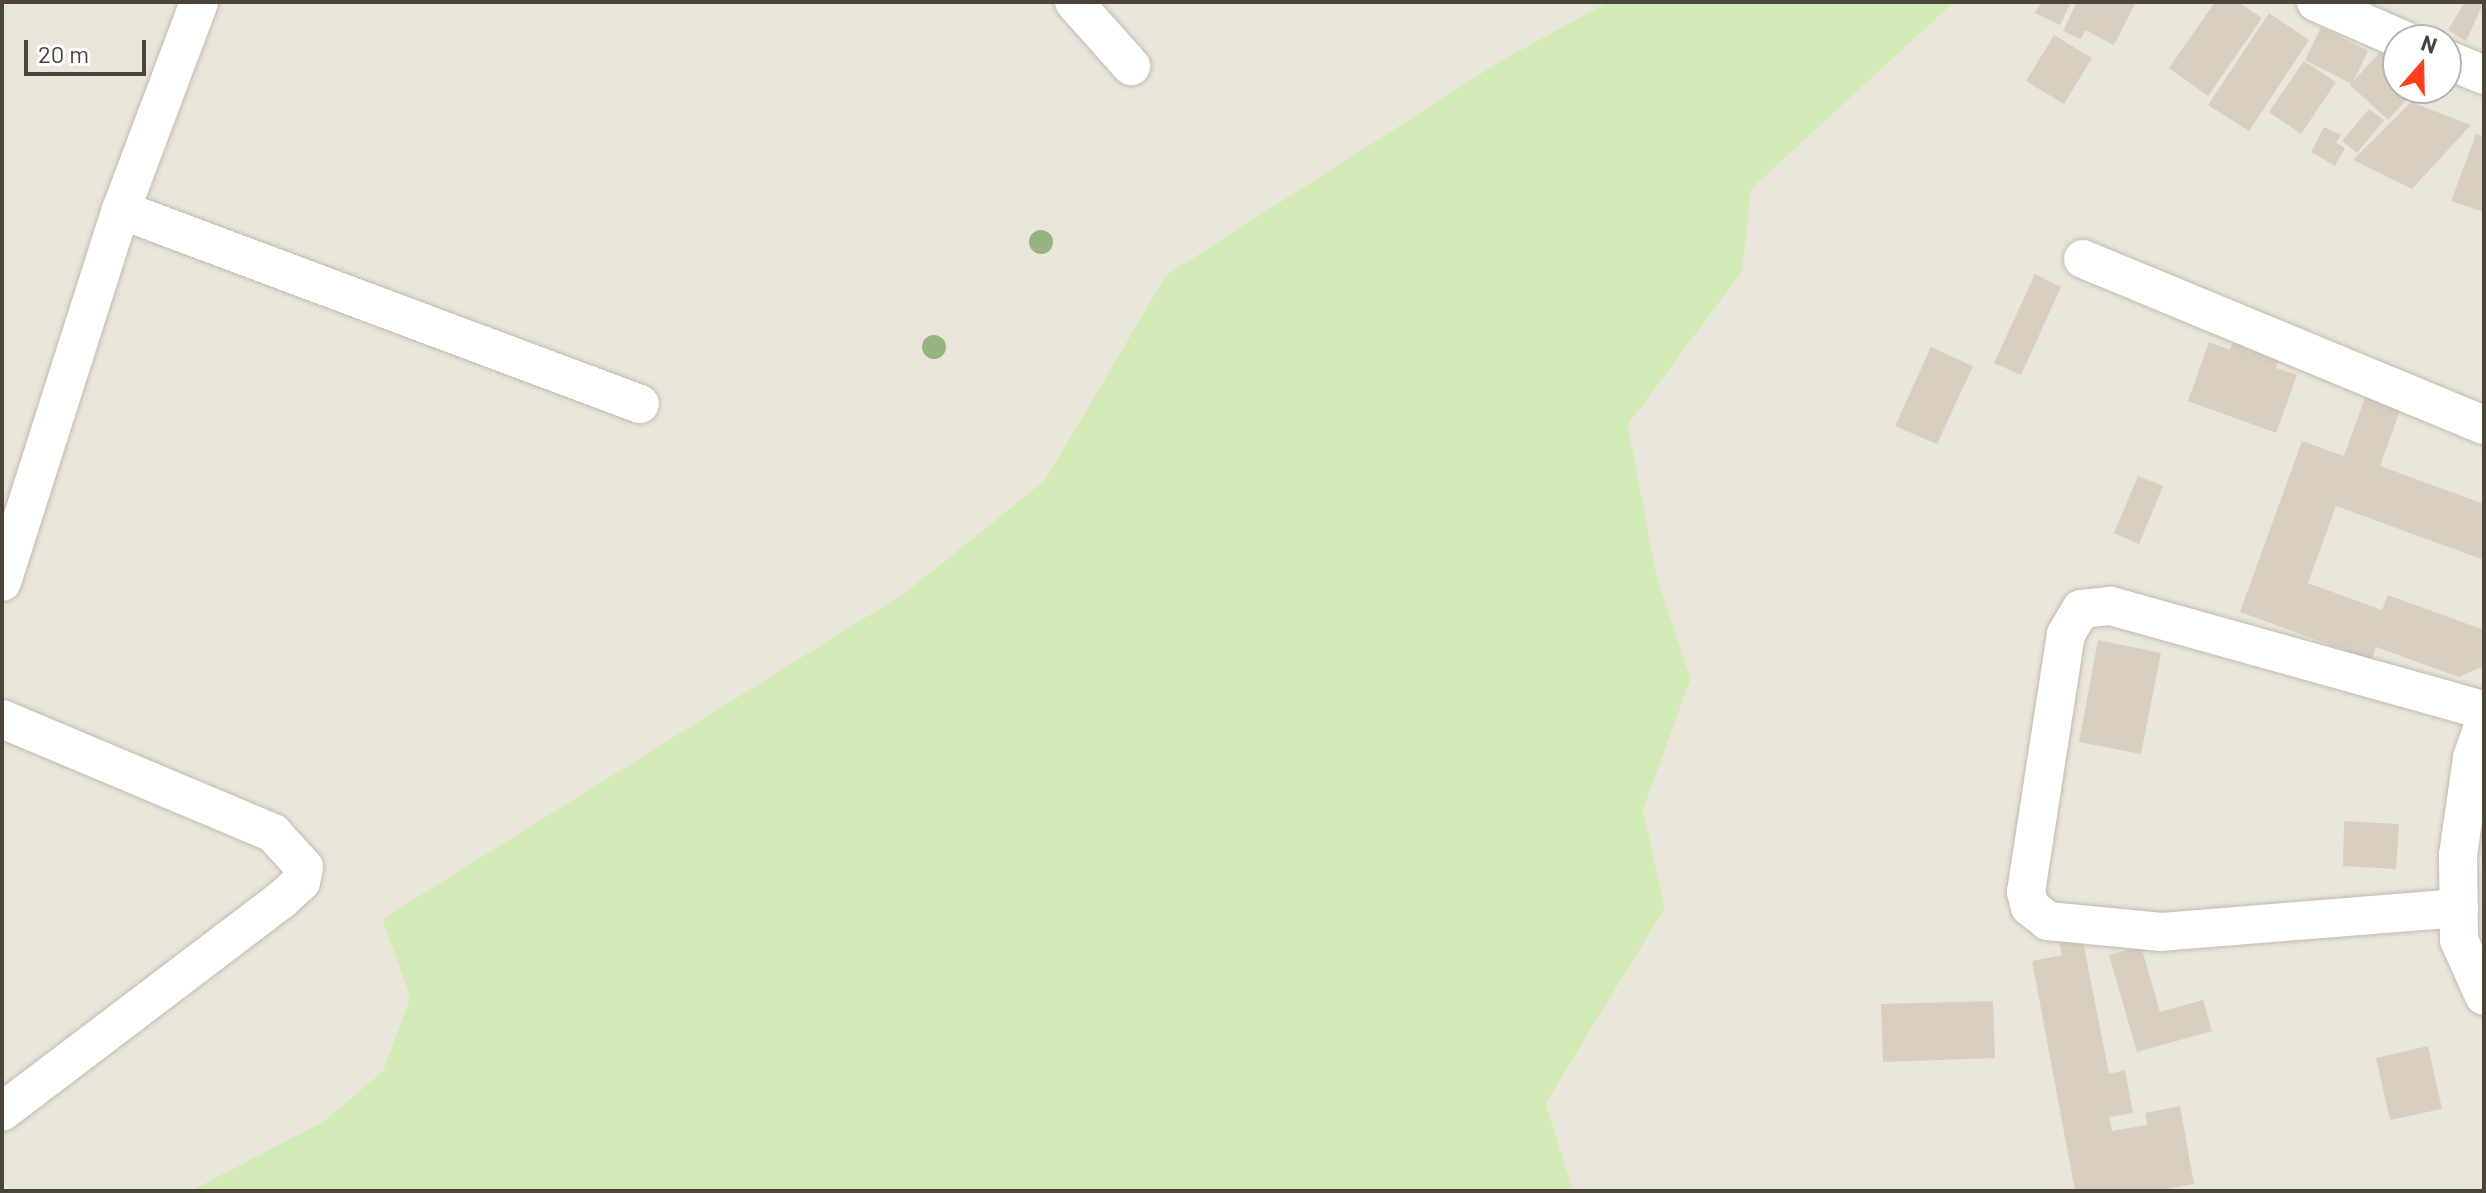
<!DOCTYPE html>
<style>
body{margin:0}
#map{position:relative;width:2486px;height:1193px;overflow:hidden;background:#f6f3ec;font-family:Barlow,sans-serif}
div>[style]{position:absolute}
.residential>*{inset:0;background:#eae5da}
.green>*{inset:0;background:#d2eab5}
.building>*{inset:0;background:#d8cfc1}
.roads{filter:drop-shadow(0 0 2px #c2bbae) drop-shadow(0 0 2px #c2bbae)}
.street>*{height:38px;margin:-19px;padding:0 19px;transform-origin:19px;border-radius:19px;background:#fff}
.trees>*{width:24px;height:24px;margin:-12px;border-radius:50%;background:#97b381}
span{translate:-50% -50%;white-space:nowrap;text-align:center;line-height:1.15;-webkit-text-stroke:7px #fff;paint-order:stroke}
.frame{position:absolute;inset:0;border:4px solid #4b4439;pointer-events:none}
.north{position:absolute;left:2382px;top:24px;width:80px;height:80px;box-sizing:border-box;background:#fff;border:2px solid #b7b4b0;border-radius:50%;rotate:20deg;font-size:22px;font-weight:700;line-height:32px;text-align:center;color:#4b4439}
.north::after{content:'';display:block;margin:auto;width:28px;height:36px;background:#fc3f1d;clip-path:polygon(50% 0,100% 100%,50% 72%,0 100%)}
.scale{position:absolute;left:24px;top:40px;width:122px;height:36px;box-sizing:border-box;border:4px solid #4b4439;border-top:0;padding-left:10px;font-size:24px;line-height:28px;white-space:nowrap;color:#4b4439;-webkit-text-stroke:6px #fff;paint-order:stroke}
</style>
<div id="map">
<div class="residential">
<i style="clip-path:polygon(2px 2px,1608px 2px,1502px 60px,1166px 275px,1045px 480px,906px 592px,382px 919px,410px 997px,383px 1071px,324px 1121px,190px 1191px,2px 1191px)"></i>
<i style="clip-path:polygon(evenodd,1954px 2px,2484px 2px,2484px 1191px,1573px 1191px,1546px 1103px,1665px 908px,1643px 810px,1691px 679px,1657px 577px,1628px 425px,1741px 271px,1750px 189px,1954px 2px,2398px 40px,2446px 40px,2446px 88px,2398px 88px,2398px 40px)"></i>
</div>
<div class="green">
<i style="clip-path:polygon(1608px 2px,1954px 2px,1751px 189px,1742px 271px,1628px 425px,1657px 577px,1691px 679px,1643px 810px,1665px 908px,1546px 1103px,1573px 1191px,190px 1191px,324px 1121px,383px 1071px,410px 997px,382px 919px,906px 592px,1045px 480px,1166px 275px,1502px 60px)"></i>
</div>
<div class="building">
<i style="clip-path:polygon(2041px 2px,2071px 2px,2060px 25px,2035px 13px)"></i>
<i style="clip-path:polygon(2077px 2px,2136px 2px,2114px 45px,2085px 30px,2081px 39px,2063px 31px)"></i>
<i style="clip-path:polygon(2215px 2px,2238px 2px,2262px 18px,2208px 96px,2169px 68px)"></i>
<i style="clip-path:polygon(2465px 2px,2484px 2px,2466px 41px,2448px 30px)"></i>
<i style="clip-path:polygon(2269px 13px,2309px 40px,2249px 131px,2208px 105px)"></i>
<i style="clip-path:polygon(2321px 27px,2368px 51px,2352px 84px,2305px 60px)"></i>
<i style="clip-path:polygon(2054px 35px,2092px 58px,2064px 104px,2026px 81px)"></i>
<i style="clip-path:polygon(2380px 52px,2392px 63px,2398px 57px,2398px 88px,2417px 88px,2388px 120px,2350px 85px)"></i>
<i style="clip-path:polygon(2304px 61px,2336px 82px,2301px 134px,2269px 112px)"></i>
<i style="clip-path:polygon(2411px 102px,2471px 125px,2412px 189px,2353px 160px)"></i>
<i style="clip-path:polygon(2369px 109px,2384px 120px,2357px 153px,2342px 141px)"></i>
<i style="clip-path:polygon(2324px 127px,2341px 135px,2336px 143px,2345px 148px,2335px 166px,2311px 152px)"></i>
<i style="clip-path:polygon(2476px 134px,2484px 137px,2484px 212px,2451px 201px)"></i>
<i style="clip-path:polygon(2035px 274px,2061px 287px,2021px 375px,1994px 363px)"></i>
<i style="clip-path:polygon(2235px 338px,2280px 354px,2276px 368px,2297px 375px,2276px 433px,2188px 401px,2209px 342px,2230px 350px)"></i>
<i style="clip-path:polygon(1931px 347px,1973px 366px,1937px 444px,1895px 426px)"></i>
<i style="clip-path:polygon(2367px 392px,2402px 405px,2380px 466px,2484px 504px,2484px 560px,2336px 506px,2308px 583px,2382px 610px,2388px 595px,2484px 630px,2484px 666px,2459px 677px,2376px 647px,2371px 660px,2240px 612px,2302px 441px,2344px 456px)"></i>
<i style="clip-path:polygon(2138px 476px,2163px 486px,2139px 544px,2114px 533px)"></i>
<i style="clip-path:polygon(2098px 640px,2161px 653px,2141px 754px,2079px 742px)"></i>
<i style="clip-path:polygon(2344px 821px,2399px 824px,2396px 869px,2343px 866px)"></i>
<i style="clip-path:polygon(2082px 936px,2109px 1074px,2125px 1070px,2133px 1113px,2109px 1117px,2112px 1131px,2147px 1125px,2145px 1113px,2180px 1106px,2194px 1184px,2154px 1191px,2075px 1191px,2032px 961px,2062px 955px,2059px 940px)"></i>
<i style="clip-path:polygon(2141px 946px,2160px 1012px,2203px 1000px,2212px 1031px,2137px 1052px,2109px 955px)"></i>
<i style="clip-path:polygon(1993px 1001px,1995px 1058px,1883px 1062px,1881px 1004px)"></i>
<i style="clip-path:polygon(2428px 1046px,2442px 1109px,2390px 1120px,2376px 1058px)"></i>
</div>
<div class="roads">
<div class="street">
<i style="left:1074px;top:2px;width:86px;rotate:48.3deg"></i>
<i style="left:2316px;top:2px;width:95px;rotate:23.6deg"></i>
<i style="left:2446px;top:59px;width:41px;rotate:22.8deg"></i>
<i style="left:121px;top:210px;width:554px;rotate:20.5deg"></i>
<i style="left:2083px;top:259px;width:434px;rotate:22.5deg"></i>
<i style="left:2px;top:582px;width:391px;rotate:-72.3deg"></i>
<i style="left:121px;top:210px;width:222px;rotate:-69.4deg"></i>
<i style="left:2px;top:719px;width:294px;rotate:22.8deg"></i>
<i style="left:273px;top:833px;width:46px;rotate:47.6deg"></i>
<i style="left:304px;top:867px;width:15px;rotate:101deg"></i>
<i style="left:301px;top:882px;width:27px;rotate:138deg"></i>
<i style="left:281px;top:900px;width:350px;rotate:142.8deg"></i>
<i style="left:2484px;top:723px;width:37px;rotate:109deg"></i>
<i style="left:2472px;top:758px;width:98px;rotate:98.2deg"></i>
<i style="left:2458px;top:855px;width:85px;rotate:89.3deg"></i>
<i style="left:2459px;top:940px;width:61px;rotate:65.9deg"></i>
<i style="left:2459px;top:908px;width:298px;rotate:175.4deg"></i>
<i style="left:2162px;top:932px;width:115px;rotate:-174.5deg"></i>
<i style="left:2048px;top:921px;width:23px;rotate:-142deg"></i>
<i style="left:2030px;top:907px;width:16px;rotate:-105deg"></i>
<i style="left:2026px;top:892px;width:261px;rotate:-81.2deg"></i>
<i style="left:2066px;top:634px;width:29px;rotate:-59deg"></i>
<i style="left:2081px;top:609px;width:30px;rotate:-6deg"></i>
<i style="left:2111px;top:606px;width:387px;rotate:15.6deg"></i>
</div>
</div>
<div class="trees">
<i style="left:1041px;top:242px"></i>
<i style="left:934px;top:347px"></i>
</div>
<div class="frame"></div>
<div class="north">N</div>
<div class="scale">20 m</div>
</div>
